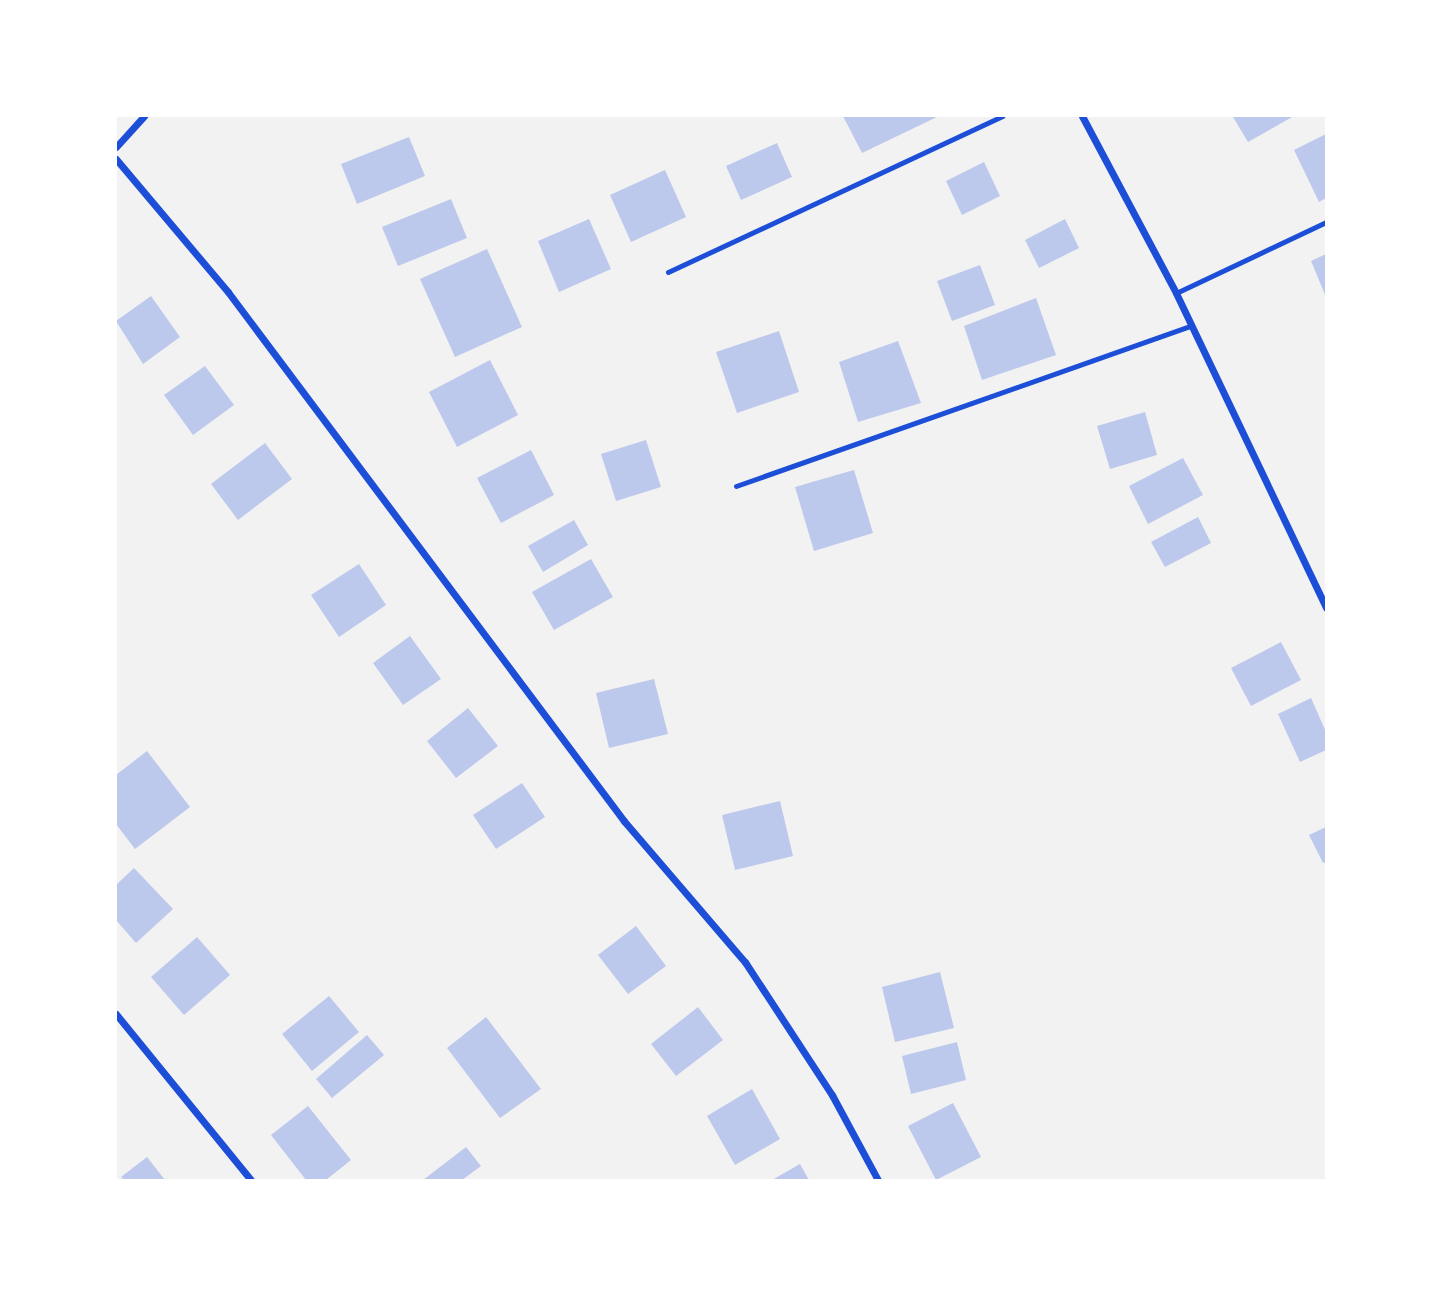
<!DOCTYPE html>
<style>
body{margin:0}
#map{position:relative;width:1442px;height:1296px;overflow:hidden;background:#f2f2f2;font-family:"Source Sans 3",sans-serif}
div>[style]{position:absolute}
.building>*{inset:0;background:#bdc9ec}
.service>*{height:5px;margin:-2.5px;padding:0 2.5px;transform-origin:2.5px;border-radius:2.5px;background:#1d4ed8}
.minor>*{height:7px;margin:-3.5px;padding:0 3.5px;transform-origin:3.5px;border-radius:3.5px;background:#1d4ed8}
span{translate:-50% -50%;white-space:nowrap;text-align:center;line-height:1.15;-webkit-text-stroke:6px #fff;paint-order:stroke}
.frame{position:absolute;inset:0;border:117px solid #fff;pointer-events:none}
</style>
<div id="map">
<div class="building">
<i style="clip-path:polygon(843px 116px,939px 116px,862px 153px)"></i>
<i style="clip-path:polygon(1294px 116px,1248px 142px,1233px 117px,1235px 116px)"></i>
<i style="clip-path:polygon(1326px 134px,1326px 198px,1319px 202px,1294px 150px)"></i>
<i style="clip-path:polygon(409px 137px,425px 176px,357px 204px,341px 164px)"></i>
<i style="clip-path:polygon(777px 143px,792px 177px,741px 200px,726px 166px)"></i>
<i style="clip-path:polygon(984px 162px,1000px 196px,962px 215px,946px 181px)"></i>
<i style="clip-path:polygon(665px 170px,686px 217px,631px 242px,610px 195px)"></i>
<i style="clip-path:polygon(451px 199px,467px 238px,398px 266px,382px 227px)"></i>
<i style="clip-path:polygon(589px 219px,611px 269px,559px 292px,538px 241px)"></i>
<i style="clip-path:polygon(1065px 219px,1079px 248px,1039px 268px,1025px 240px)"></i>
<i style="clip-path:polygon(487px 249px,522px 327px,455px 357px,420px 279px)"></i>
<i style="clip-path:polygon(1326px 254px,1326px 297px,1311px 261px)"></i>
<i style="clip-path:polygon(980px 265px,995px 305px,952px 321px,937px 281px)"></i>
<i style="clip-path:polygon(151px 296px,180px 337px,143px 364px,116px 321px)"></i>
<i style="clip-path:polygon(1036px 298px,1056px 355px,982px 380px,964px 326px)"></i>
<i style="clip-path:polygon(779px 331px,799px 392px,737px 413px,716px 352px)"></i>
<i style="clip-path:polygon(898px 341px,921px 403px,858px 422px,839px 362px)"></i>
<i style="clip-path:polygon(490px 360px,518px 415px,457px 447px,429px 392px)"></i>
<i style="clip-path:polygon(205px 366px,234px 405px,193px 435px,164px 395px)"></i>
<i style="clip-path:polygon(1145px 412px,1157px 455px,1110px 469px,1097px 426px)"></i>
<i style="clip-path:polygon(646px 440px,661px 487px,616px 501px,601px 454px)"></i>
<i style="clip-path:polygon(265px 443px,292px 479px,238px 520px,211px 484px)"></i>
<i style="clip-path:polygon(531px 450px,554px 495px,501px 523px,477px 478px)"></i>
<i style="clip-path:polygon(1183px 458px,1203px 495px,1148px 524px,1129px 486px)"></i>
<i style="clip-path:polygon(854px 470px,873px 533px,814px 551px,795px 487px)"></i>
<i style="clip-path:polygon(1198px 517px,1211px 543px,1165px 567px,1151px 542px)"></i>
<i style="clip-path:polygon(574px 520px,588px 545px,543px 572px,528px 546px)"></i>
<i style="clip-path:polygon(591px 559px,613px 597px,554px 630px,532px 592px)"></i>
<i style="clip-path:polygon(359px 564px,386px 605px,339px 637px,311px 595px)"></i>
<i style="clip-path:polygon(410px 636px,441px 679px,403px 705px,373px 663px)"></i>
<i style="clip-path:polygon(1281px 642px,1301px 680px,1251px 706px,1231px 668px)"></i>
<i style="clip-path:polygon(654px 679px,668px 734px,609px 748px,596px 693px)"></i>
<i style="clip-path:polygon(1311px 698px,1326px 732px,1326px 750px,1300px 762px,1278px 714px)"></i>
<i style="clip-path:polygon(468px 708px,498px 746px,456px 778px,427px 741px)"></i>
<i style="clip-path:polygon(147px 751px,190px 807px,135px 849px,116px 824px,116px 775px)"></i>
<i style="clip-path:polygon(522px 783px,545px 817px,496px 849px,473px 815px)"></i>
<i style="clip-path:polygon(780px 801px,793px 856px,735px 870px,722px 815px)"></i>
<i style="clip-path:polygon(1326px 827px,1326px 862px,1323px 863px,1309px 835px)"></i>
<i style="clip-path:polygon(134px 868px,173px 909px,136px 943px,116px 920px,116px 885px)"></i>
<i style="clip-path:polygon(636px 926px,666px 966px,628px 994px,598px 955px)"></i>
<i style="clip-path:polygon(197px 937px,230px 975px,184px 1015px,151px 977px)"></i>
<i style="clip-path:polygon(940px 972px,954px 1028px,895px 1042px,882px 987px)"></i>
<i style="clip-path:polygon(329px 996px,359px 1032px,312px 1071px,282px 1034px)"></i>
<i style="clip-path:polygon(698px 1007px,723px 1040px,676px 1076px,651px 1044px)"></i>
<i style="clip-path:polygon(486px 1017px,541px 1089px,500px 1118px,447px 1048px)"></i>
<i style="clip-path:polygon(367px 1035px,384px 1055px,332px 1098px,316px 1079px)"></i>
<i style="clip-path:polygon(957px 1042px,966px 1080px,911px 1094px,902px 1056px)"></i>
<i style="clip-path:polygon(752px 1089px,780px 1139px,735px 1165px,707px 1116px)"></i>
<i style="clip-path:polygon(953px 1103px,981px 1157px,936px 1180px,908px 1126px)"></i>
<i style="clip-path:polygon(308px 1106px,351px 1160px,326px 1180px,306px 1180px,271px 1135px)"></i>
<i style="clip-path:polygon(466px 1147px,481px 1166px,462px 1180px,423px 1180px)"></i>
<i style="clip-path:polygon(147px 1157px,165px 1180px,124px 1180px,121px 1177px)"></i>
<i style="clip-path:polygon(800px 1164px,809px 1180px,772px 1180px)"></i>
</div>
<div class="service">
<i style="left:668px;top:272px;width:369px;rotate:-25deg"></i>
<i style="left:1176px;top:293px;width:166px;rotate:-25.3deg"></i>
<i style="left:736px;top:486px;width:481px;rotate:-19.4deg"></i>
</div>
<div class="minor">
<i style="left:1082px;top:116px;width:200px;rotate:62deg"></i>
<i style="left:1176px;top:293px;width:349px;rotate:64.5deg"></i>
<i style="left:116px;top:147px;width:42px;rotate:-47.9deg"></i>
<i style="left:116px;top:159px;width:174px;rotate:49.9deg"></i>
<i style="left:228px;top:292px;width:661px;rotate:53.18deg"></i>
<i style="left:624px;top:821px;width:186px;rotate:49.4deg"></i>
<i style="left:745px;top:962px;width:159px;rotate:56.8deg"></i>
<i style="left:832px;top:1095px;width:97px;rotate:61.6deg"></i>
<i style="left:116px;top:1014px;width:214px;rotate:50.9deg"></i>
</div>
<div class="frame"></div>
</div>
